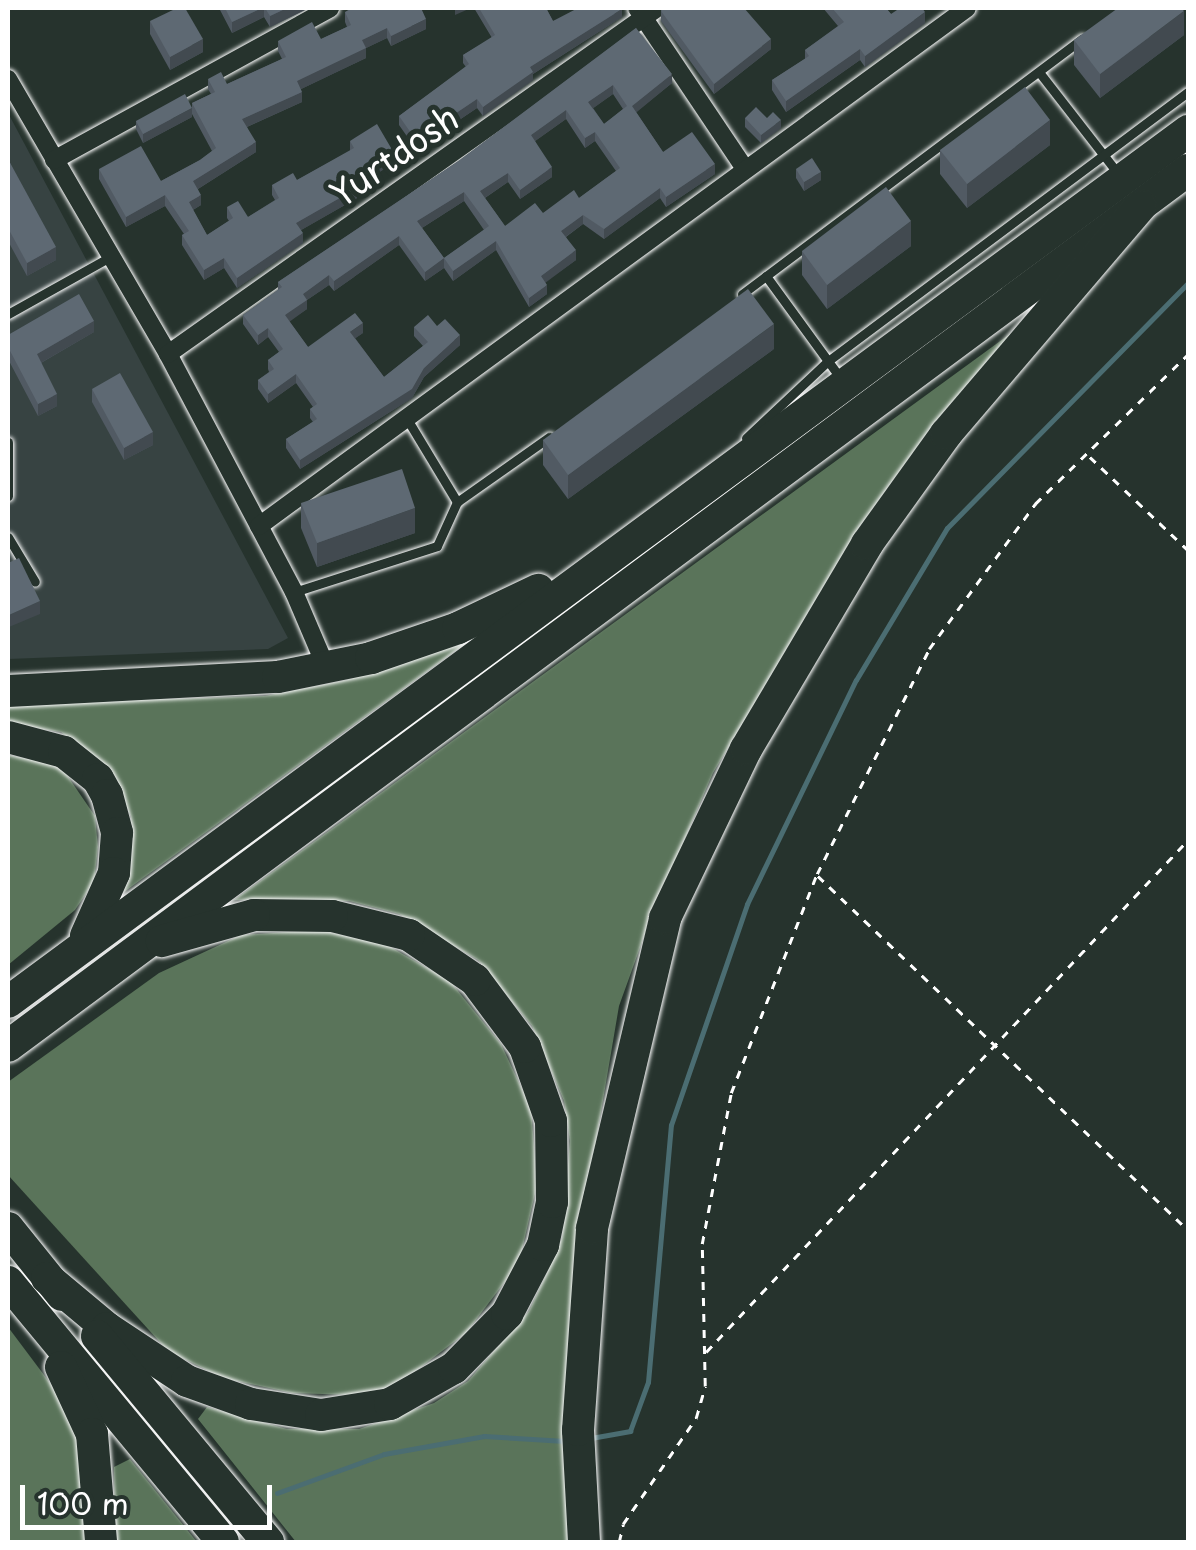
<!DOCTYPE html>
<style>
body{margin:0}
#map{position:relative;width:1196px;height:1550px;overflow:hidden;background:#26332d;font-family:"Playpen Sans",sans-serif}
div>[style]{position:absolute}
.built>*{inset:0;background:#374342}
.green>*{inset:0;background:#5a745a}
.stream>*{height:5px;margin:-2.5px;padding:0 2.5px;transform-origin:2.5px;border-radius:2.5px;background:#4b6d72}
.path>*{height:2.5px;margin-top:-1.25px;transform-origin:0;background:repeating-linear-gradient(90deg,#fff 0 8px,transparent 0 16px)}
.roads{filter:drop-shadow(0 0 2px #fff) drop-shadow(0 0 2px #fff)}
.lane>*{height:9px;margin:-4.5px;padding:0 4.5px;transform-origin:4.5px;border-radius:4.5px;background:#26332d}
.street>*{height:18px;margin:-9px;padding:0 9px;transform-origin:9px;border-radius:9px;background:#26332d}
.highway>*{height:32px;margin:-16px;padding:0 16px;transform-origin:16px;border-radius:16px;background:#26332d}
.wall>*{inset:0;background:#515a63}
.shaded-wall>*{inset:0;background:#424a50}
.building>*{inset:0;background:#5e6973}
span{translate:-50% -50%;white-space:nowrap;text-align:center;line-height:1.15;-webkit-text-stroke:10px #26332d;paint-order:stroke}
.street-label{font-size:35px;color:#fff}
.frame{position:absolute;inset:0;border:10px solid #fff;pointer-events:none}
.scale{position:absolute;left:20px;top:1485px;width:252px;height:45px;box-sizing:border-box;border:5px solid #fff;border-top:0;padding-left:12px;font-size:30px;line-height:35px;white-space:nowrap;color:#fff;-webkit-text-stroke:8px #26332d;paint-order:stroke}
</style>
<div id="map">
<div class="built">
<i style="clip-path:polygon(8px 113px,288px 638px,268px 649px,8px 659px)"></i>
</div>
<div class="green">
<i style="clip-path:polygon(1014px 331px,863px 524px,713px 773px,650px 920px,619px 1006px,582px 1224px,570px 1542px,296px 1542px,198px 1419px,207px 1407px,287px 1429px,359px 1429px,434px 1403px,468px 1381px,529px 1311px,547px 1273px,562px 1238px,570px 1141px,564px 1101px,532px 1026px,478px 960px,399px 914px,349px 901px,234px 900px)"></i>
<i style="clip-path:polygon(466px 643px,124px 892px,131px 817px,110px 770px,61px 732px,8px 724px,8px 704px,265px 696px,347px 680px)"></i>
<i style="clip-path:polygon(8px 755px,60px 765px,95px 816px,98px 847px,94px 882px,75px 910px,8px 965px)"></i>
<i style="clip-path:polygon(319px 930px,387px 945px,450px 981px,501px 1044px,531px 1108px,537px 1185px,519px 1263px,466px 1333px,392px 1389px,353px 1395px,292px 1393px,223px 1378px,168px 1351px,8px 1175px,8px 1082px,159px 973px,241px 935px)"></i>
<i style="clip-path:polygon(8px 1327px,65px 1403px,79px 1439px,87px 1542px,8px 1542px)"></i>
<i style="clip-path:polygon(130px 1459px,197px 1542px,115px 1542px,114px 1467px)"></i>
</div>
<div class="stream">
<i style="left:591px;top:1438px;width:40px;rotate:-10deg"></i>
<i style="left:630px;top:1431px;width:52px;rotate:-69.8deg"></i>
<i style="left:648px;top:1382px;width:258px;rotate:-84.9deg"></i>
<i style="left:671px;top:1125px;width:234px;rotate:-71deg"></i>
<i style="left:747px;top:904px;width:249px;rotate:-64.1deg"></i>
<i style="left:856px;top:680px;width:177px;rotate:-59.1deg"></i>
<i style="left:947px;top:528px;width:344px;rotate:-45.5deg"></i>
<i style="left:277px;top:1493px;width:114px;rotate:-20deg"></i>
<i style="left:384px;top:1454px;width:102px;rotate:-10.2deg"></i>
<i style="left:484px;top:1436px;width:81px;rotate:3.5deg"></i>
</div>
<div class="path">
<i style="left:1090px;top:457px;width:135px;rotate:43.5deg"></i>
<i style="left:818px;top:876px;width:512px;rotate:43.73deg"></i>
<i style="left:706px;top:1352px;width:703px;rotate:-46.73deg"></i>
<i style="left:619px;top:1542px;width:18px;rotate:-77deg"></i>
<i style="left:623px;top:1524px;width:129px;rotate:-55.4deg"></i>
<i style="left:696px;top:1418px;width:33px;rotate:-74deg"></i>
<i style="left:705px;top:1386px;width:142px;rotate:-91.2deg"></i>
<i style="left:702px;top:1244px;width:154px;rotate:-79.1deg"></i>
<i style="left:731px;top:1093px;width:235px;rotate:-68.6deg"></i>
<i style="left:817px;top:874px;width:251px;rotate:-63.5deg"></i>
<i style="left:929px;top:649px;width:180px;rotate:-53.8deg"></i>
<i style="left:1035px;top:504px;width:214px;rotate:-44.4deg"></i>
</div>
<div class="roads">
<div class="lane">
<i style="left:1039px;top:72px;width:132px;rotate:52.1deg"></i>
<i style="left:766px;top:276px;width:127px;rotate:53.9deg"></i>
<i style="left:742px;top:294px;width:425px;rotate:-36.9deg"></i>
<i style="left:8px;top:314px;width:117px;rotate:-29.2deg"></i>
<i style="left:407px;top:419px;width:97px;rotate:58.9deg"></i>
<i style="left:746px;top:438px;width:112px;rotate:-43.2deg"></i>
<i style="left:828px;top:361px;width:449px;rotate:-36.8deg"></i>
<i style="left:8px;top:442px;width:54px;rotate:90deg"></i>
<i style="left:8px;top:537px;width:52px;rotate:59deg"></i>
<i style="left:294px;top:592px;width:150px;rotate:-17.8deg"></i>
<i style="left:437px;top:546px;width:48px;rotate:-65.6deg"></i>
<i style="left:457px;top:502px;width:113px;rotate:-35.2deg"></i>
</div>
<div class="street">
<i style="left:637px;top:8px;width:190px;rotate:56.1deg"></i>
<i style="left:8px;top:79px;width:318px;rotate:59.8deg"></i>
<i style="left:168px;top:354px;width:269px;rotate:62.1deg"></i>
<i style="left:294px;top:592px;width:82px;rotate:66.9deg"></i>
<i style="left:54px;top:160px;width:315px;rotate:-28.8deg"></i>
<i style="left:168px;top:354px;width:599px;rotate:-35.28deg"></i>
<i style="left:259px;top:526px;width:877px;rotate:-36.19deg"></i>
</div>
<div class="highway">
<i style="left:8px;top:691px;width:270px;rotate:-3deg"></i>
<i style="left:278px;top:677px;width:95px;rotate:-11.5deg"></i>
<i style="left:371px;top:658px;width:92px;rotate:-19deg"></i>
<i style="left:458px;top:628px;width:89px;rotate:-25.4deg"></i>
<i style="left:8px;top:737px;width:58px;rotate:15deg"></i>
<i style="left:64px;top:752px;width:43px;rotate:38.5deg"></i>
<i style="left:98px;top:779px;width:18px;rotate:61deg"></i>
<i style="left:107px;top:795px;width:39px;rotate:75deg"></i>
<i style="left:117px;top:833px;width:40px;rotate:94.3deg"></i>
<i style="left:114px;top:873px;width:69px;rotate:114deg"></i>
<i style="left:8px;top:1002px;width:1467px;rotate:-36.43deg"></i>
<i style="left:8px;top:1046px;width:1470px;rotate:-36.59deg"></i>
<i style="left:8px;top:1228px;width:86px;rotate:51.1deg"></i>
<i style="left:47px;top:1278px;width:78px;rotate:39.8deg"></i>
<i style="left:107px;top:1328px;width:96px;rotate:33.5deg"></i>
<i style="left:187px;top:1381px;width:68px;rotate:19.8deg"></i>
<i style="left:251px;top:1404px;width:71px;rotate:8.9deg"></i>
<i style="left:321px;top:1415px;width:70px;rotate:-9.1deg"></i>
<i style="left:390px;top:1404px;width:73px;rotate:-29.4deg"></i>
<i style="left:454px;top:1368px;width:76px;rotate:-45.5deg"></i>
<i style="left:507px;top:1314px;width:78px;rotate:-62.4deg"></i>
<i style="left:543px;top:1245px;width:44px;rotate:-78.2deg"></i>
<i style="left:552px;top:1202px;width:81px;rotate:-90.7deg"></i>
<i style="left:551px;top:1121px;width:78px;rotate:-109.4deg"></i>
<i style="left:525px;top:1047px;width:84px;rotate:-126.7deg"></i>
<i style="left:475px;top:980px;width:80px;rotate:-145.7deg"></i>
<i style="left:409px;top:935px;width:79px;rotate:-166.1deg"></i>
<i style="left:332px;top:916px;width:78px;rotate:-179.3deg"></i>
<i style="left:254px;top:915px;width:96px;rotate:164.2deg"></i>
<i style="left:8px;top:1282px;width:337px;rotate:50.4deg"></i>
<i style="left:97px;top:1336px;width:268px;rotate:50.3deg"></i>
<i style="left:61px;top:1367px;width:74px;rotate:65.2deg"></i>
<i style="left:92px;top:1434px;width:108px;rotate:85.2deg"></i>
<i style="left:584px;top:1542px;width:112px;rotate:-93.1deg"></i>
<i style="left:578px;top:1430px;width:202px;rotate:-86deg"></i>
<i style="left:592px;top:1228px;width:318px;rotate:-76.7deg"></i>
<i style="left:665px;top:918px;width:187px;rotate:-64.4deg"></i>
<i style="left:746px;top:749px;width:238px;rotate:-59.4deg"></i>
<i style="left:867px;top:544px;width:135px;rotate:-54.3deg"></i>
<i style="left:946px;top:434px;width:300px;rotate:-49.5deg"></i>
</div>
</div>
<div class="wall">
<i style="clip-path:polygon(219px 8px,309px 8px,270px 27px,264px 17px,232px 33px)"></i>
<i style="clip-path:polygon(474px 8px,546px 8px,553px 21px,606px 10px,622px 17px,533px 74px,533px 80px,483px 116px,477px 108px,416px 149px,399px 125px,399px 116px,466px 67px,463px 63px,463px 55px,492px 38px)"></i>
<i style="clip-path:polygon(823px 8px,886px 8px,891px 14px,925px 23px,865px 67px,860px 60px,786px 112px,772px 90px,772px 80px,805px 59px,805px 50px,838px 26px)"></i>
<i style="clip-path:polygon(661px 11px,771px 49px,714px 94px,661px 21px)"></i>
<i style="clip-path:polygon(345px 12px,426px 29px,391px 46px,387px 38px,366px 48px,366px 58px,301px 89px,302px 102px,247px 127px,256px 152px,198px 189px,201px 205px,193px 210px,207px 235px,229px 221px,227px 218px,227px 207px,248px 217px,275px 200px,272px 195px,272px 185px,297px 180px,350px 151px,350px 141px,394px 163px,356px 186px,357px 198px,301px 230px,303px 243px,237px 288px,224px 268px,204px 280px,182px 245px,182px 235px,184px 234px,165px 206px,126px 227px,99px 179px,99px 169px,161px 181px,200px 160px,212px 151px,192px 114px,192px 103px,211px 94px,208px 89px,208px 79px,227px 84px,282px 59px,278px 51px,278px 41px,321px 39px,347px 27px,345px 22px)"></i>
<i style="clip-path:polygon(150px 21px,203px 52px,170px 70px,150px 34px)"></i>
<i style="clip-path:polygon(evenodd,636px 28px,672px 83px,636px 112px,663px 152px,715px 174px,666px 207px,660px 198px,604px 239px,583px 224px,566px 237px,576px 260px,545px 282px,547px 294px,529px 307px,496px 250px,453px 281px,444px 268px,425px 281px,399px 245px,334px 291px,329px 285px,307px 300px,307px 309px,289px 321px,308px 347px,363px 333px,355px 338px,384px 377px,423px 346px,414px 336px,414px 327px,437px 326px,460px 345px,424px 377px,412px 398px,300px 469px,286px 448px,286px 439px,313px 422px,310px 418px,310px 409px,313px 407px,296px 383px,268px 403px,258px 389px,258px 380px,269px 372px,268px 369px,268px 360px,279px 352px,268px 337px,258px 345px,243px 324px,243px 315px,278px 290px,278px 282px,460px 160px,636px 28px,613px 94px,623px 109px,604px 124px,593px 108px,613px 94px,636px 28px,566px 119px,585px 148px,595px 141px,616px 171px,579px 198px,543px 213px,505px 226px,485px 198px,508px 182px,520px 199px,552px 177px,535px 141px,566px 119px,636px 28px,464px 201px,484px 230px,444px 258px,422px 228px,464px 201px)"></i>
<i style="clip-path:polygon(1184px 35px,1100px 98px,1074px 65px,1074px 40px)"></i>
<i style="clip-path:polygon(192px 117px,143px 143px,136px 129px,136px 121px)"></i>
<i style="clip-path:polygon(745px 118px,767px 118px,781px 128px,761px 143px,745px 127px)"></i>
<i style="clip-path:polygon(1050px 145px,967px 208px,940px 174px,940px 150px)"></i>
<i style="clip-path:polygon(8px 159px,56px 260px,27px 276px,8px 241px)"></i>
<i style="clip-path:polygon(796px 169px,821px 180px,804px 191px,796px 178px)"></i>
<i style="clip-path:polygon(911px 246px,827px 309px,802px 275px,802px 251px)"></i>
<i style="clip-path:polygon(94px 332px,41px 363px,57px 406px,38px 416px,8px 359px,8px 335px)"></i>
<i style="clip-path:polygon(774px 349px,568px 499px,543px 465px,543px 440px)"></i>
<i style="clip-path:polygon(92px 389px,153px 445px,124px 460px,92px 402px)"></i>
<i style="clip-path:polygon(301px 503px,415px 533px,317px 567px,301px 528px)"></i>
</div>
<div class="shaded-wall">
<i style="clip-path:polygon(262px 8px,264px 8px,264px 17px,232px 33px,232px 22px)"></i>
<i style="clip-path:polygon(287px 8px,309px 8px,270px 27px,270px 16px)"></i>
<i style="clip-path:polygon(455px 8px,471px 8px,455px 15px)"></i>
<i style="clip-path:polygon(622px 9px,622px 17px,533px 74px,533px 80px,483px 116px,483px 107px,530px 67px)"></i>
<i style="clip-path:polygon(1184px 11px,1184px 35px,1100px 98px,1100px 74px)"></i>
<i style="clip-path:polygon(925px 12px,925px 23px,865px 67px,865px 56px)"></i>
<i style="clip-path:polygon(426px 19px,426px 29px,391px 46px,391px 36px)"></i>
<i style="clip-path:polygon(387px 28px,387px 38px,366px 48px,366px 58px,297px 91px,297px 81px,362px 40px)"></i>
<i style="clip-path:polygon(203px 39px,203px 52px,170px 70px,170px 57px)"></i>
<i style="clip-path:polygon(771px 39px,771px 49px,714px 94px,714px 84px)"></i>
<i style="clip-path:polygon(860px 49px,860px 60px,786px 112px,786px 101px)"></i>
<i style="clip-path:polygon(672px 74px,672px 83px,632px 116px,632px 106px)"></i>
<i style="clip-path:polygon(613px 85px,613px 94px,588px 112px,588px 102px)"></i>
<i style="clip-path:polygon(302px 92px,302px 102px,242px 129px,242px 119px)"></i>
<i style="clip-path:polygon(477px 99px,477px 108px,416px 149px,416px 140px)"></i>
<i style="clip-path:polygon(192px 108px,192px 117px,143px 143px,143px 134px)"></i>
<i style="clip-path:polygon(566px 110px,566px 119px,531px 144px,531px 135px)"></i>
<i style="clip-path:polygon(781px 120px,781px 128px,761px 143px,761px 135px)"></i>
<i style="clip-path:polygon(1050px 120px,1050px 145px,967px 208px,967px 184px)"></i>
<i style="clip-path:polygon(595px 132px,595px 141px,585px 148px,585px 138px)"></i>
<i style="clip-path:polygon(256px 142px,256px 152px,193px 192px,193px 181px)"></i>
<i style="clip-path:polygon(394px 153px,394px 163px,352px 189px,352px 178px)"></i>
<i style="clip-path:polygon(715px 164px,715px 174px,666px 207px,666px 197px)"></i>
<i style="clip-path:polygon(552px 167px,552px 177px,520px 199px,520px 190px)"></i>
<i style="clip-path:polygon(821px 172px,821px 180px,804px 191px,804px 182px)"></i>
<i style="clip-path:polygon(508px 173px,508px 182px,480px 201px,480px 191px)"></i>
<i style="clip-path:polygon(357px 188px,357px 198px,296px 233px,296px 223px)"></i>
<i style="clip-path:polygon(660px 188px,660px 198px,604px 239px,604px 229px)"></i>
<i style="clip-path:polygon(464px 192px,464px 201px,417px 231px,417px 221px)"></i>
<i style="clip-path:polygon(165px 195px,165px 206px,126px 227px,126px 217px)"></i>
<i style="clip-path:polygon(201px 195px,201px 205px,189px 212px,189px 202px)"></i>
<i style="clip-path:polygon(583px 215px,583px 224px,561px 240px,561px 231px)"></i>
<i style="clip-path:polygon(911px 221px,911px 246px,827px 309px,827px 285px)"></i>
<i style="clip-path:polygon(303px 233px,303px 243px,237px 288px,237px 278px)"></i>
<i style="clip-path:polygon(399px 236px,399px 245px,334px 291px,334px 281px)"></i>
<i style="clip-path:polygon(496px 241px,496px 250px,453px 281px,453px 271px)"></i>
<i style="clip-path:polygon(56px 247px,56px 260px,27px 276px,27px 263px)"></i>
<i style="clip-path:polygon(576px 250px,576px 260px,541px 286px,541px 276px)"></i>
<i style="clip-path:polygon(224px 258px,224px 268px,204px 280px,204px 270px)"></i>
<i style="clip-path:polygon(444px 258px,444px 268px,425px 281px,425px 272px)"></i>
<i style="clip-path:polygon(329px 275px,329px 285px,307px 300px,307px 309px,285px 325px,285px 315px,303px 294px)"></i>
<i style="clip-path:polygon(547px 285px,547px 294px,529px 307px,529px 298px)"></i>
<i style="clip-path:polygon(94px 321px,94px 332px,37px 365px,37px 354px)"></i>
<i style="clip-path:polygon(363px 323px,363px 333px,350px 342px,350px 332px)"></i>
<i style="clip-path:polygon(774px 324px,774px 349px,568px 499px,568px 475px)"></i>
<i style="clip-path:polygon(268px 328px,268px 337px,258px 345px,258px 335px)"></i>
<i style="clip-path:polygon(460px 335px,460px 345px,424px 377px,412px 398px,300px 469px,300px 460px,424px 368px)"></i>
<i style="clip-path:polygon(296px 374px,296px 383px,268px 403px,268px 394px)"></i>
<i style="clip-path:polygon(57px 394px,57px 406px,38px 416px,38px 404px)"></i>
<i style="clip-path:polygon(153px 432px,153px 445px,124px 460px,124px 448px)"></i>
<i style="clip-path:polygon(415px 508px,415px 533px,317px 567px,317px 543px)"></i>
<i style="clip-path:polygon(40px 601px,40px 614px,9px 627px,9px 615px)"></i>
</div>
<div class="building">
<i style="clip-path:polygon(177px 8px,185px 8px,203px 39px,170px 57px,150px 21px)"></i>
<i style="clip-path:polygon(225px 8px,262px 8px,232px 22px)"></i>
<i style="clip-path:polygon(265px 8px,287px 8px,270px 16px)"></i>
<i style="clip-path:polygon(352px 8px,421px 8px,426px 19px,391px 36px,387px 28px,362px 40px,366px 48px,297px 81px,302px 92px,242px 119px,256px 142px,193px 181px,201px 195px,189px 202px,207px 235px,233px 218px,227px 207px,238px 201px,248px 217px,279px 198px,272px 185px,293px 173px,297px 180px,354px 148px,350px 141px,377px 124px,394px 153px,352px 178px,357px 188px,296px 223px,303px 233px,237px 278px,224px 258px,204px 270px,182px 235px,189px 231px,165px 195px,126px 217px,99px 169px,141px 146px,161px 181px,200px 160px,216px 148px,192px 103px,215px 92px,208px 79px,221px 72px,227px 84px,286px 57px,278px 41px,312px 22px,321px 39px,351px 25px,345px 12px)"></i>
<i style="clip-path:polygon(479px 8px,546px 8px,553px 21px,578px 8px,605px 8px,606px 10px,609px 8px,622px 9px,530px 67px,533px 72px,483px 107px,477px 99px,416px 140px,399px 116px,469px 64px,463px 55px,495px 35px)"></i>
<i style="clip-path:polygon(662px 8px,744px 8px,771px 39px,714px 84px,661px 11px)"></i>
<i style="clip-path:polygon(832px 8px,886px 8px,891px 14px,900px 8px,922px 8px,925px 12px,865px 56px,860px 49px,786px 101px,772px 80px,809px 56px,805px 50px,844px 22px)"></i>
<i style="clip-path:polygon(1118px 8px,1181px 8px,1184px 11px,1100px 74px,1074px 40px)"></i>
<i style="clip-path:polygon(evenodd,636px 28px,672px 74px,632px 106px,663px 152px,692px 132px,715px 164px,666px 197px,660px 188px,604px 229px,583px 215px,561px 231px,576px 250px,541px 276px,547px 285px,529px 298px,496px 241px,453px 271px,444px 258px,425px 272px,399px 236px,334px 281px,329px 275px,303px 294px,307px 300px,285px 315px,308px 347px,355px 313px,363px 323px,350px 332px,384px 377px,428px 342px,414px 327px,428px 315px,437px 326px,445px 319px,460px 335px,424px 368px,412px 389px,300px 460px,286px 439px,317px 419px,310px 409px,317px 404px,296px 374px,268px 394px,258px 380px,274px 369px,268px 360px,283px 349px,268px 328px,258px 335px,243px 315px,282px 287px,278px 282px,460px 160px,636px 28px,613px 85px,627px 106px,604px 124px,588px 102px,613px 85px,636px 28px,566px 110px,585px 138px,595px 132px,620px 168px,579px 198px,574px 190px,543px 213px,535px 203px,505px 226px,480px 191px,508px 173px,520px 190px,552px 167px,531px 135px,566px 110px,636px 28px,464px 192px,489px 226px,444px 258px,417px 221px,464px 192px)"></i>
<i style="clip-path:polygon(1025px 87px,1050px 120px,967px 184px,940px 150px)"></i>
<i style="clip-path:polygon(185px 94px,192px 108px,143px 134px,136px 121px)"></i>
<i style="clip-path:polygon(756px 107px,767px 118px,773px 112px,781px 120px,761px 135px,745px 118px)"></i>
<i style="clip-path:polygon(812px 158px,821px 172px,804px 182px,796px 169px)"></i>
<i style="clip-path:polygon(8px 159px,56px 247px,27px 263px,8px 228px)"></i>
<i style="clip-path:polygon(886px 187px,911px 221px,827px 285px,802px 251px)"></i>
<i style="clip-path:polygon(748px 289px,774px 324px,568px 475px,543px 440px)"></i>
<i style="clip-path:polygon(79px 294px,94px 321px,37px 354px,57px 394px,38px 404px,8px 347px,8px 335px)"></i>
<i style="clip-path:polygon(120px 373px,153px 432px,124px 448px,92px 389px)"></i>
<i style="clip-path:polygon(402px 469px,415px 508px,317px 543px,301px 503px)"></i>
<i style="clip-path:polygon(19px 558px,40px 601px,9px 615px,8px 611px,8px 563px)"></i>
</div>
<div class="street-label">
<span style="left:394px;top:155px;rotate:-35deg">Yurtdosh</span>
</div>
<div class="frame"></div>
<div class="scale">100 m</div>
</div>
